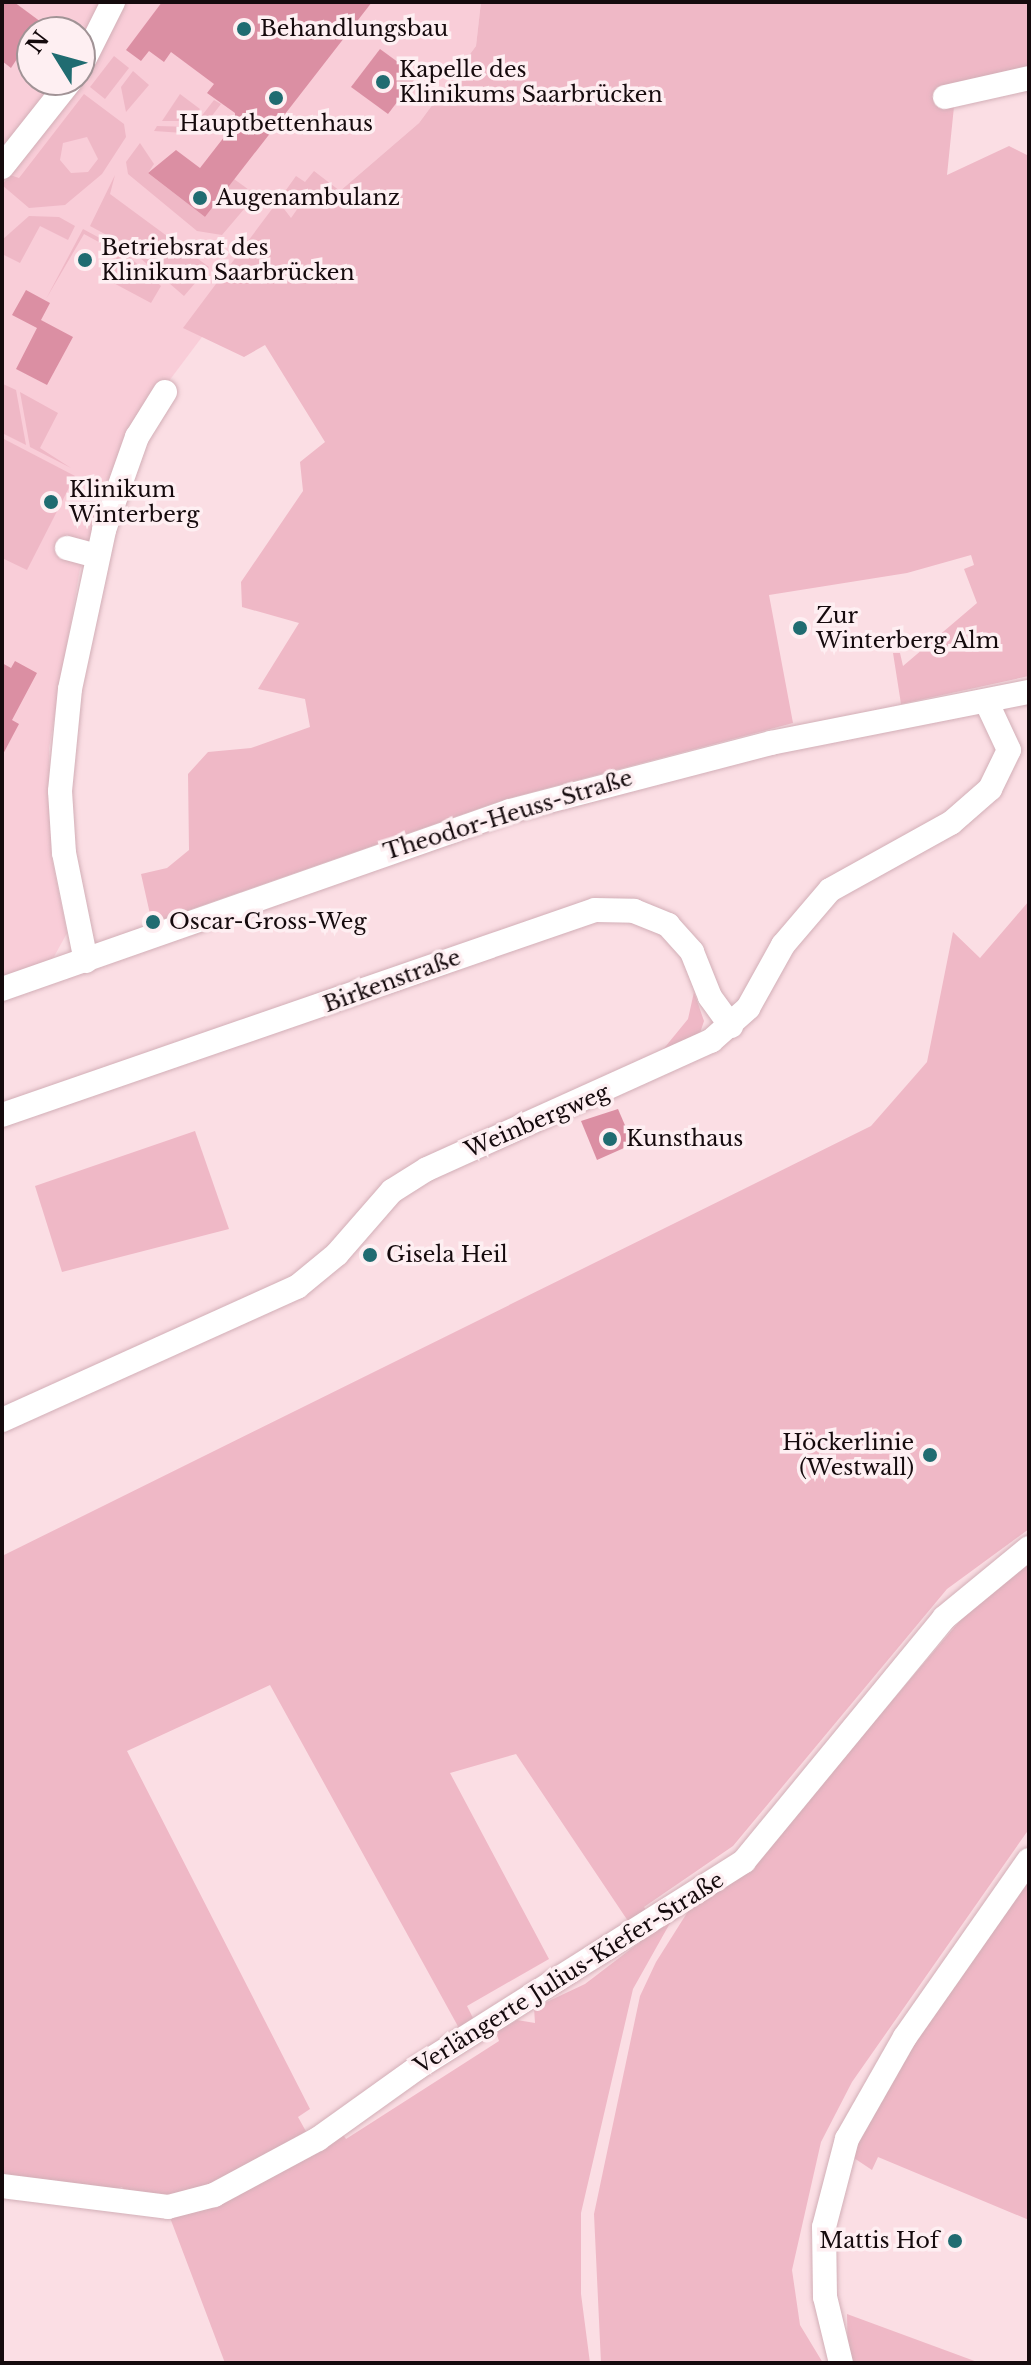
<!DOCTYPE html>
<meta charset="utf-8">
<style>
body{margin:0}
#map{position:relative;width:1031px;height:2365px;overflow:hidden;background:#fbdee4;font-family:"Libre Baskerville",serif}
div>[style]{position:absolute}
.built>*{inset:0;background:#f9cdd8}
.green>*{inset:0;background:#efb8c6}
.building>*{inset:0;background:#db8fa3}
.roads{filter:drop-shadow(0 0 2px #d2afb7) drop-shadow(0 0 2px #d2afb7)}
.minor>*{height:24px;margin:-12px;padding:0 12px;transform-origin:12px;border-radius:12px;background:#fff}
.dots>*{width:22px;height:22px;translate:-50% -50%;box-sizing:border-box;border:4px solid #feeff2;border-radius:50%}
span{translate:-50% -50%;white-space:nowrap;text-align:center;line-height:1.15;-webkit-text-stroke:7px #feeff2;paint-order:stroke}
.poi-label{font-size:22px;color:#150a0d}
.left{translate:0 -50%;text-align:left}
.right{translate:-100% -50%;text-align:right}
.street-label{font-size:22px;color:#150a0d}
.frame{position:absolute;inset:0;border:4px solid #150a0d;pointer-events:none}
.north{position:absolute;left:16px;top:16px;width:80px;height:80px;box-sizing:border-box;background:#feeff2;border:2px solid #a19396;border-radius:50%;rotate:307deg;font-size:22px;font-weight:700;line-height:32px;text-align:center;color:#150a0d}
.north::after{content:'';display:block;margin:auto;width:28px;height:36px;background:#206c71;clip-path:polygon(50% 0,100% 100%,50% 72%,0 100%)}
</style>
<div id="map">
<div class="built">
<i style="clip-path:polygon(evenodd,2px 2px,481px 2px,476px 46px,419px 123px,340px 191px,202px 337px,127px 437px,80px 569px,49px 748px,51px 855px,67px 933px,50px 964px,2px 979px,2px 2px,32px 32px,80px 32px,80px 80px,32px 80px,32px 32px)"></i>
</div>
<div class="green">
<i style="clip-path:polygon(481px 2px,1029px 2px,1029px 70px,956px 87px,947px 175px,1009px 146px,1029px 156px,1029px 676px,901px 704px,893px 653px,900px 653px,903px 666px,977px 603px,964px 569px,974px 565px,971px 555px,907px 573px,769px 595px,793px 723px,506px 799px,152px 923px,141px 874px,167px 868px,189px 850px,188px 774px,208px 752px,251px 748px,310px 727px,305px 699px,258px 689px,299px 623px,242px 607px,241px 582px,303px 491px,300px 462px,325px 442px,265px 345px,244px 357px,183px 328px,278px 201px,291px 218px,303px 201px,281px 197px,296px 176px,305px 182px,314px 171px,340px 191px,419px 123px,476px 46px)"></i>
<i style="clip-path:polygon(114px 56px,129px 68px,105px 99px,90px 87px)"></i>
<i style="clip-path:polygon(133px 71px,149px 85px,126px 112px,121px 87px)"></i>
<i style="clip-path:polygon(evenodd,84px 94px,124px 124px,126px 137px,102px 174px,65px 205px,29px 208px,2px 185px,10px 175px,19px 178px,84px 94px,87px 137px,98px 159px,88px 172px,71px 173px,60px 160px,63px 143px,87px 137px)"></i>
<i style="clip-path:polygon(180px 94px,200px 109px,190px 121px,162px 121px)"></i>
<i style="clip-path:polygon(214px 100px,221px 104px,198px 134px,154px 131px,157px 126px,193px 127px)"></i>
<i style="clip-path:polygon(140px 143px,154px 164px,148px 173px,205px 217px,234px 179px,256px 195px,222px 235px,197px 231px,128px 174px,126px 162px)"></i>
<i style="clip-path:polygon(115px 175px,110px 194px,209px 267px,184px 296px,125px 245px,90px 226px)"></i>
<i style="clip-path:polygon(29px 216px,59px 217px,75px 226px,68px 240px,40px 226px,20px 263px,2px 254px,2px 240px)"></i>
<i style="clip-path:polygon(83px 229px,122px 250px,161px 286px,151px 303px,106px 279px,119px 253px,84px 234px,46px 299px)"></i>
<i style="clip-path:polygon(3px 384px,16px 390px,26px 445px,2px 433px)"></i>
<i style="clip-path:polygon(20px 392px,58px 413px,40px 448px,71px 468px,30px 447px)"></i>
<i style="clip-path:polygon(2px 438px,75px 476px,27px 570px,2px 558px)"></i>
<i style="clip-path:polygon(1029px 901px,1029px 1529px,947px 1589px,733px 1846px,644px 1907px,650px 1916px,632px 1927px,516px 1754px,450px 1773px,549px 1959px,467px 2006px,475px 2022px,460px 2030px,270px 1685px,127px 1751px,310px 2109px,298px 2117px,308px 2135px,190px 2195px,128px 2196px,122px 2187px,104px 2193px,2px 2176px,2px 1556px,871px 1126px,927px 1062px,953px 932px,980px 958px)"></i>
<i style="clip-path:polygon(694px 992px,704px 1021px,700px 1033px,661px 1052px,688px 1019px)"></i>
<i style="clip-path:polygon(195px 1131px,229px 1229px,62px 1272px,35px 1186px)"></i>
<i style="clip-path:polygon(1029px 1561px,1029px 1829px,852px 2082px,821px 2142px,792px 2270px,800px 2325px,823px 2363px,601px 2363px,594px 2214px,640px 1996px,656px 1962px,692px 1905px,762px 1854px,964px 1616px)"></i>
<i style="clip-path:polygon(1029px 1875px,1029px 2220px,878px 2157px,872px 2170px,851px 2156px,862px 2121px)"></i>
<i style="clip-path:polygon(674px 1916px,633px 1989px,581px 2213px,581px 2294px,590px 2363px,225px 2363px,169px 2215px,341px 2132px,346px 2139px,499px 2041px,496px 2032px,517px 2020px,535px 2023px,534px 2008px,585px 1984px)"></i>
<i style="clip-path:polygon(847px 2314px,980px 2363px,848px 2363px)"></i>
</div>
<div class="building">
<i style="clip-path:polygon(2px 2px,14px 2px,41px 22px,11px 68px,2px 61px)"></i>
<i style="clip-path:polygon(162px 2px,372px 2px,205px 217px,148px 173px,176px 150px,200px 168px,235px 123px,235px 113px,207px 93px,214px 84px,171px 52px,164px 62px,149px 51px,141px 61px,126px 50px)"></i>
<i style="clip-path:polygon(380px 49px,417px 76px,388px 114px,351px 87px)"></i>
<i style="clip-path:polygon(26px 290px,50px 303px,41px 320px,73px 337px,47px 385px,16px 369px,37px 328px,12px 315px)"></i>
<i style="clip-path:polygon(15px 661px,37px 673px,12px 720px,19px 724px,2px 756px,2px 663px,11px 668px)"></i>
<i style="clip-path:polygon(618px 1109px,633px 1144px,597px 1160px,581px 1121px)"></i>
</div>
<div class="roads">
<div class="minor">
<i style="left:80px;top:68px;width:74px;rotate:-63.4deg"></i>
<i style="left:945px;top:97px;width:86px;rotate:-12.7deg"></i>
<i style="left:2px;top:167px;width:111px;rotate:-51.6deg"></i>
<i style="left:67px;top:548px;width:30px;rotate:15deg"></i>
<i style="left:86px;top:961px;width:110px;rotate:-101.5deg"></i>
<i style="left:64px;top:853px;width:62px;rotate:-93.7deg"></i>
<i style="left:60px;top:791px;width:102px;rotate:-84.4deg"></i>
<i style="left:70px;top:689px;width:163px;rotate:-77.9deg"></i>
<i style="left:104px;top:530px;width:99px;rotate:-70.5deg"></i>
<i style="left:137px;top:437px;width:53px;rotate:-58.1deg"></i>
<i style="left:2px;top:989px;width:538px;rotate:-19.31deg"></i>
<i style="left:510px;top:811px;width:270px;rotate:-14.6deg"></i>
<i style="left:771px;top:743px;width:263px;rotate:-11.2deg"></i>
<i style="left:2px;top:1115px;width:627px;rotate:-19.07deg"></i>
<i style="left:595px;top:910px;width:39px;rotate:1deg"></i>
<i style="left:634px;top:911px;width:37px;rotate:22deg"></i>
<i style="left:668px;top:925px;width:36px;rotate:48deg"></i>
<i style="left:692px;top:952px;width:48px;rotate:68.2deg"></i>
<i style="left:710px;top:997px;width:36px;rotate:54deg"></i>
<i style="left:2px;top:1420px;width:324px;rotate:-24.3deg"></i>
<i style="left:297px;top:1287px;width:52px;rotate:-39.5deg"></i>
<i style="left:337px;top:1254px;width:84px;rotate:-48.9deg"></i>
<i style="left:392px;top:1191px;width:41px;rotate:-32.2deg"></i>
<i style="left:427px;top:1169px;width:312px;rotate:-24.3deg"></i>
<i style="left:711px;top:1041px;width:50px;rotate:-41.7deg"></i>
<i style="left:748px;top:1008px;width:72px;rotate:-60.9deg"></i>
<i style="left:783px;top:945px;width:72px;rotate:-49.5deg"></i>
<i style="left:830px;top:890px;width:138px;rotate:-29deg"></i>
<i style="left:951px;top:823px;width:52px;rotate:-41.1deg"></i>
<i style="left:990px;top:789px;width:43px;rotate:-64deg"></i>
<i style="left:1009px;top:750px;width:52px;rotate:-115.1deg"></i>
<i style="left:2px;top:2186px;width:167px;rotate:7.2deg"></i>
<i style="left:168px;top:2207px;width:48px;rotate:-14.6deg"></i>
<i style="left:214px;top:2195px;width:118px;rotate:-28.3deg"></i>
<i style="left:318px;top:2139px;width:122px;rotate:-35.6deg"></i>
<i style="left:417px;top:2068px;width:387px;rotate:-32.3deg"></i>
<i style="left:744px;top:1861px;width:315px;rotate:-50.5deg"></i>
<i style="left:944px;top:1618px;width:110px;rotate:-39.5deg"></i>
<i style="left:841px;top:2363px;width:68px;rotate:-103.6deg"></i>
<i style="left:825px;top:2297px;width:70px;rotate:-90.8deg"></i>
<i style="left:824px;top:2227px;width:91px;rotate:-75.4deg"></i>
<i style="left:847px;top:2139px;width:117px;rotate:-60.4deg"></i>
<i style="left:905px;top:2037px;width:216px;rotate:-55deg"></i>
</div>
</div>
<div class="dots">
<i style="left:244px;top:29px;background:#206c71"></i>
<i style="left:383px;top:82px;background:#206c71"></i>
<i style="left:276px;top:98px;background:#206c71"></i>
<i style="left:200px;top:198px;background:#206c71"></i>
<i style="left:85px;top:260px;background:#206c71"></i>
<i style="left:51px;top:502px;background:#206c71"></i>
<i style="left:800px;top:628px;background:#206c71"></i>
<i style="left:153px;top:922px;background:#206c71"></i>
<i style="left:610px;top:1139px;background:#206c71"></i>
<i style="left:370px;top:1255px;background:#206c71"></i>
<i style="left:930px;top:1455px;background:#206c71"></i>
<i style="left:955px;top:2241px;background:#206c71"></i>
</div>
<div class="poi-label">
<span class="left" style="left:260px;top:29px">Behandlungsbau</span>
<span class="left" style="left:399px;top:82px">Kapelle des<br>Klinikums Saarbrücken</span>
<span style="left:276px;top:124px">Hauptbettenhaus</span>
<span class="left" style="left:216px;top:198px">Augenambulanz</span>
<span class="left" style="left:101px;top:260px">Betriebsrat des<br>Klinikum Saarbrücken</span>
<span class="left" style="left:69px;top:502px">Klinikum<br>Winterberg</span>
<span class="left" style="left:816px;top:628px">Zur<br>Winterberg Alm</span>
<span class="left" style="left:169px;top:922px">Oscar-Gross-Weg</span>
<span class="left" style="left:626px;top:1139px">Kunsthaus</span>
<span class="left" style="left:386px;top:1255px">Gisela Heil</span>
<span class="right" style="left:914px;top:1455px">Höckerlinie<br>(Westwall)</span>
<span class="right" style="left:939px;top:2241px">Mattis Hof</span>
</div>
<div class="street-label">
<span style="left:508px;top:815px;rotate:-17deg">Theodor-Heuss-Straße</span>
<span style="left:392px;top:981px;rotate:-20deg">Birkenstraße</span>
<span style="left:537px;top:1121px;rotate:-23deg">Weinbergweg</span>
<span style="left:569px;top:1973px;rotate:-32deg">Verlängerte Julius-Kiefer-Straße</span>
</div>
<div class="frame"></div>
<div class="north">N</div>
</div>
